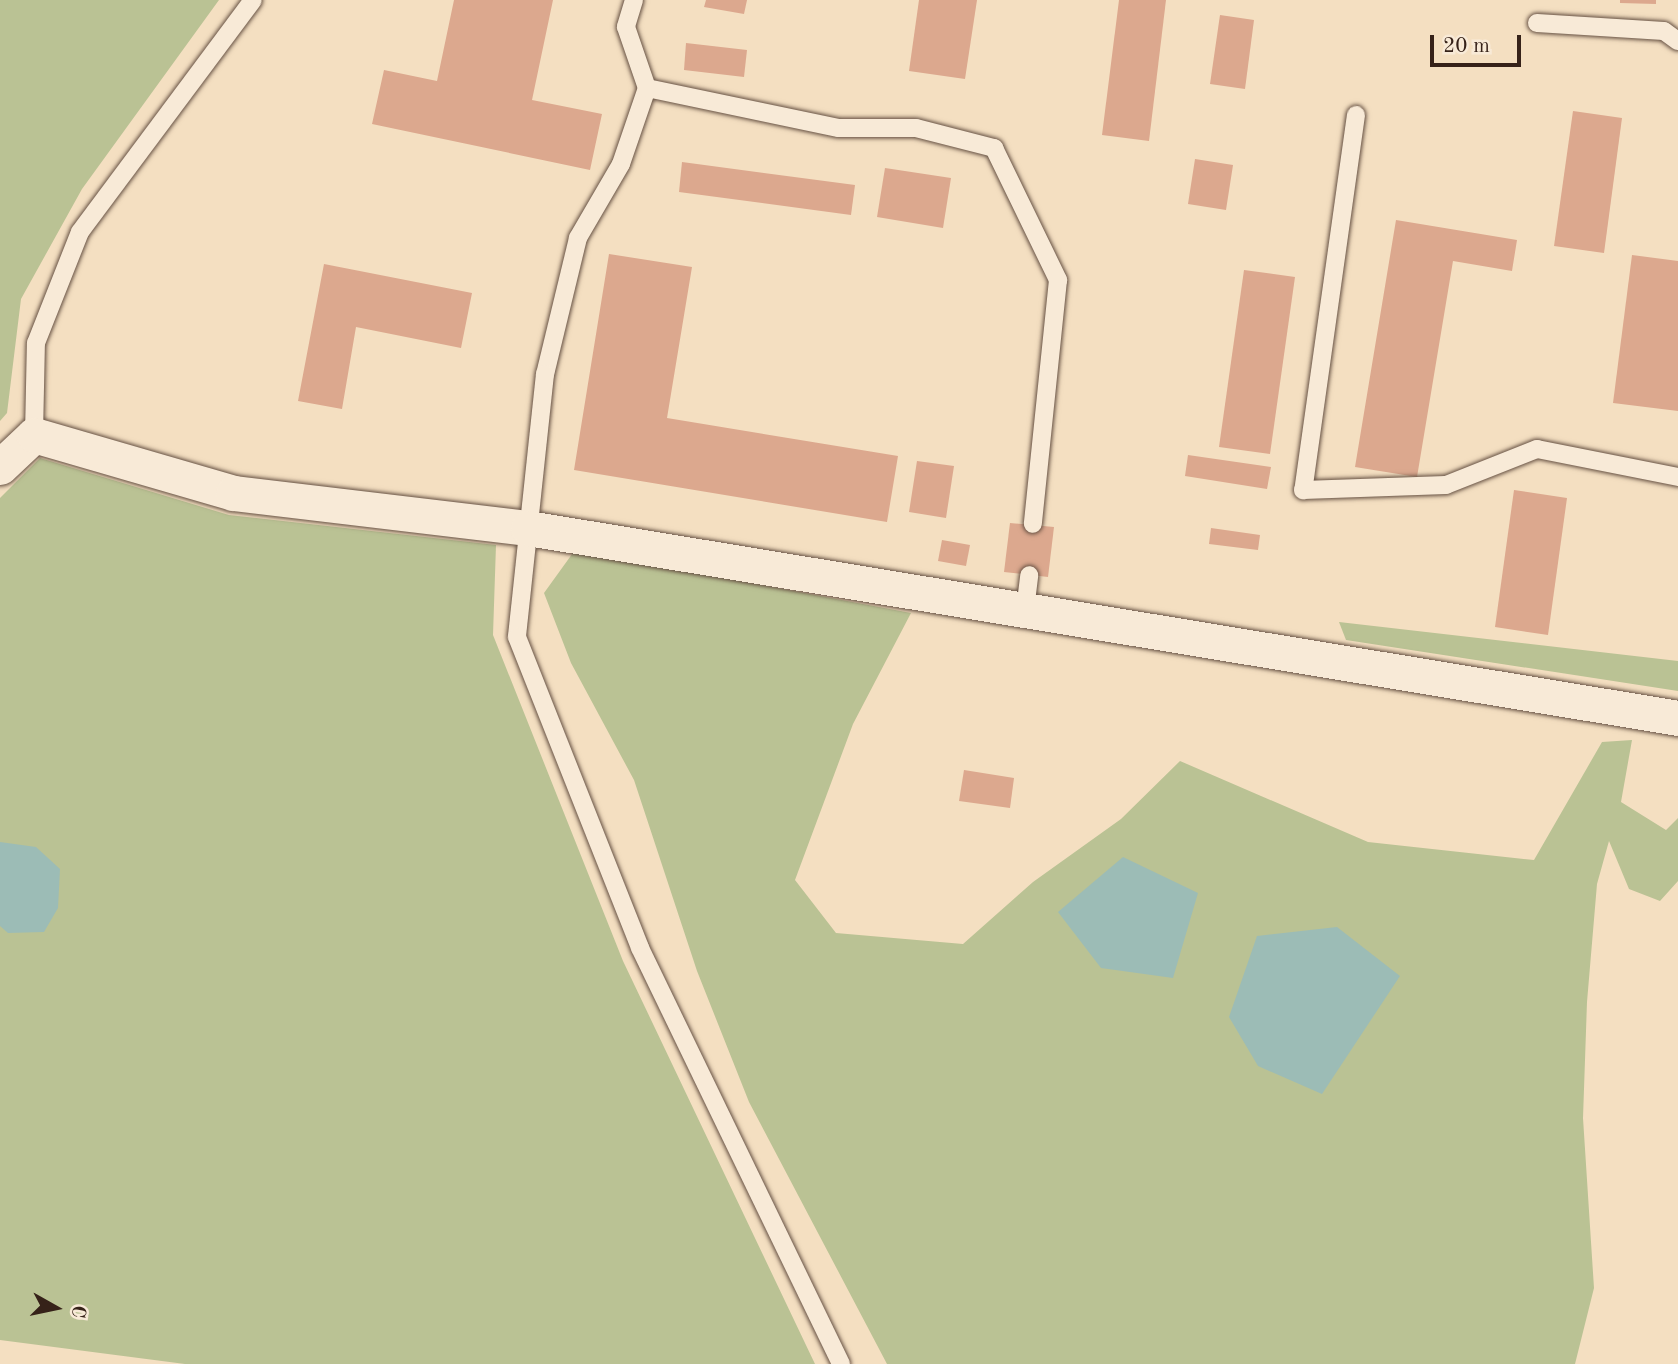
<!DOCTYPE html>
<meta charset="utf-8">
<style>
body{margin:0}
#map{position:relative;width:1678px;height:1364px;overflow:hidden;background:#f4dfc1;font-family:"Old Standard TT",serif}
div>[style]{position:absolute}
.green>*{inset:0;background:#bac294}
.water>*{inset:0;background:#9cbcb6}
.building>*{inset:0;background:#dca88e}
.roads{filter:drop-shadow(0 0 2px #665143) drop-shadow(0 0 2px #665143)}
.service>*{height:18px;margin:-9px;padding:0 9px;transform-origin:9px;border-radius:9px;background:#f8ead7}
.minor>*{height:35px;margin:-17.5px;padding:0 17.5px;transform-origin:17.5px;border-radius:17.5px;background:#f8ead7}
span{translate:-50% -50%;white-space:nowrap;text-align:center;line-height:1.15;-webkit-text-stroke:5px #f8ead7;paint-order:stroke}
.north{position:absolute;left:21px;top:1273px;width:70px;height:70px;-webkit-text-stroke:5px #f8ead7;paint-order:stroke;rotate:99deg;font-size:19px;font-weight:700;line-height:28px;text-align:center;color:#362219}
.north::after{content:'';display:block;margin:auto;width:24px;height:32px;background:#362219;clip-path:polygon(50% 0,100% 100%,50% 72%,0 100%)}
.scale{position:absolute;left:1430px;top:35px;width:91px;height:32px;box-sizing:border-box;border:4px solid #362219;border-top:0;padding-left:9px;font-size:21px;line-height:24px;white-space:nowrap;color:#362219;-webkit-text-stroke:5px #f8ead7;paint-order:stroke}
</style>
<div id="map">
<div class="green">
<i style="clip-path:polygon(0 0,219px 0,82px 189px,21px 299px,7px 413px,0 421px)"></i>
<i style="clip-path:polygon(40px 458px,229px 515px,496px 545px,493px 635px,623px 961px,815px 1364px,185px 1364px,0 1340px,0 498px)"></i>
<i style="clip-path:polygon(575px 550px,911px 613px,853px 724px,795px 880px,836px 933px,963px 944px,1033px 882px,1121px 819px,1180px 761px,1368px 842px,1534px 860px,1602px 742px,1632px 740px,1621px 802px,1666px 830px,1678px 818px,1678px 881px,1660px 901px,1629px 889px,1609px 841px,1597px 884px,1587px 1002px,1583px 1118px,1594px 1288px,1575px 1364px,887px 1364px,749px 1102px,697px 971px,634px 780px,571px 663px,544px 593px)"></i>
<i style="clip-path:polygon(1339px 622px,1678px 661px,1678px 691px,1346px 640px)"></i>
</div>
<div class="water">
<i style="clip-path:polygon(0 842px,36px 847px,60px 869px,58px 908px,44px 932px,8px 933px,0 926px)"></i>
<i style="clip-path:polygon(1123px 857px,1198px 893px,1173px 978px,1101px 968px,1058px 912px)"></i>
<i style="clip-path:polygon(1337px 927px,1400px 976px,1322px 1094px,1258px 1066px,1229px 1017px,1257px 936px)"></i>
</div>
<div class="building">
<i style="clip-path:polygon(454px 0,553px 0,532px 100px,602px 114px,590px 170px,372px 124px,384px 70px,437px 81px)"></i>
<i style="clip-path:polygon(706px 0,747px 0,744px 14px,704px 7px)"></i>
<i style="clip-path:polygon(919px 0,977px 0,965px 79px,909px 71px)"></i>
<i style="clip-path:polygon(1119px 0,1166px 0,1149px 141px,1102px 135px)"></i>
<i style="clip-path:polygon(1620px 0,1656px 0,1656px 4px,1620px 3px)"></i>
<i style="clip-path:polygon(1220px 15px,1254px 20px,1245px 89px,1210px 84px)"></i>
<i style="clip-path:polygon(686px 43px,747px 50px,744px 77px,684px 70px)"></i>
<i style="clip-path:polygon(1573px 111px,1622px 118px,1604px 253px,1554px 246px)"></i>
<i style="clip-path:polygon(1195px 159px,1233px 165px,1226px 210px,1188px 204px)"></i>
<i style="clip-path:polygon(682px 162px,855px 185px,851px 215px,679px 192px)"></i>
<i style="clip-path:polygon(885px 168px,951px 178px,943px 228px,877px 217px)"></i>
<i style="clip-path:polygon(1396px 220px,1517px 240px,1512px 271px,1453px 261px,1417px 477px,1355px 467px)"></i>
<i style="clip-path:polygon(609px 254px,692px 267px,667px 418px,898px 456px,887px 522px,574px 470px)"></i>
<i style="clip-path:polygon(1632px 255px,1678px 261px,1678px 411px,1613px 403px)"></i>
<i style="clip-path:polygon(324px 264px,472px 293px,461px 348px,356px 327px,342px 409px,298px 401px)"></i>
<i style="clip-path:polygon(1244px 270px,1295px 277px,1270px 454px,1219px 447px)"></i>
<i style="clip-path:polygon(1188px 455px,1271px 467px,1267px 489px,1185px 476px)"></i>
<i style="clip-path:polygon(917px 461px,954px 466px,946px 518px,909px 512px)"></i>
<i style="clip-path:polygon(1514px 490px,1567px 498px,1548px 635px,1495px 627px)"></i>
<i style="clip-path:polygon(1010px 523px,1054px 527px,1048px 577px,1004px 572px)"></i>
<i style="clip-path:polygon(1211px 528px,1260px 535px,1258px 550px,1209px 544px)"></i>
<i style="clip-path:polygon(942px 540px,970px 545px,966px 566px,938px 561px)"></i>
<i style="clip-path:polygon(964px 770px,1014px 778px,1010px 808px,959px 801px)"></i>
</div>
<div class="roads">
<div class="service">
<i style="left:634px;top:0;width:28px;rotate:107deg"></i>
<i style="left:626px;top:27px;width:65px;rotate:71deg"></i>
<i style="left:647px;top:88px;width:80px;rotate:108.9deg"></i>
<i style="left:621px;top:164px;width:86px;rotate:120.2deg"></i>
<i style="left:578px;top:238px;width:140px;rotate:103.6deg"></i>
<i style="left:545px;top:374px;width:264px;rotate:96.1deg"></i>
<i style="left:517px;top:637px;width:334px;rotate:68.4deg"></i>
<i style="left:640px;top:948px;width:462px;rotate:64.2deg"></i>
<i style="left:1537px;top:23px;width:127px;rotate:3.6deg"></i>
<i style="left:1664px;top:31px;width:17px;rotate:36deg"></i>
<i style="left:647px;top:88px;width:196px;rotate:11.8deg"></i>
<i style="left:839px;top:128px;width:77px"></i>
<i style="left:916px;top:128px;width:81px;rotate:14.4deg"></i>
<i style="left:994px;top:148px;width:147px;rotate:64.1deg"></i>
<i style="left:1058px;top:280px;width:245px;rotate:95.9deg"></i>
<i style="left:1356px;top:115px;width:379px;rotate:98deg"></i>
<i style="left:1303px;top:490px;width:143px;rotate:-2deg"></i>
<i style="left:1446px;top:485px;width:98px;rotate:-21.6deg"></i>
<i style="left:1537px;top:449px;width:144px;rotate:11.2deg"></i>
<i style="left:34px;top:435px;width:92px;rotate:-88.8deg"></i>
<i style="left:36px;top:343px;width:119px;rotate:-68.4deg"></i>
<i style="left:80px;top:232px;width:289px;rotate:-53.3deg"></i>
<i style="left:1025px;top:610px;width:35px;rotate:-83deg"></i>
</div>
<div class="minor">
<i style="left:0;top:467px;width:47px;rotate:-43.3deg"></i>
<i style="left:34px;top:435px;width:207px;rotate:16.2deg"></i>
<i style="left:233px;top:493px;width:297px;rotate:6.8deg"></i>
<i style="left:528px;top:528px;width:1166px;rotate:9.38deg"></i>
</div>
</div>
<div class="north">С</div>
<div class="scale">20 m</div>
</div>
